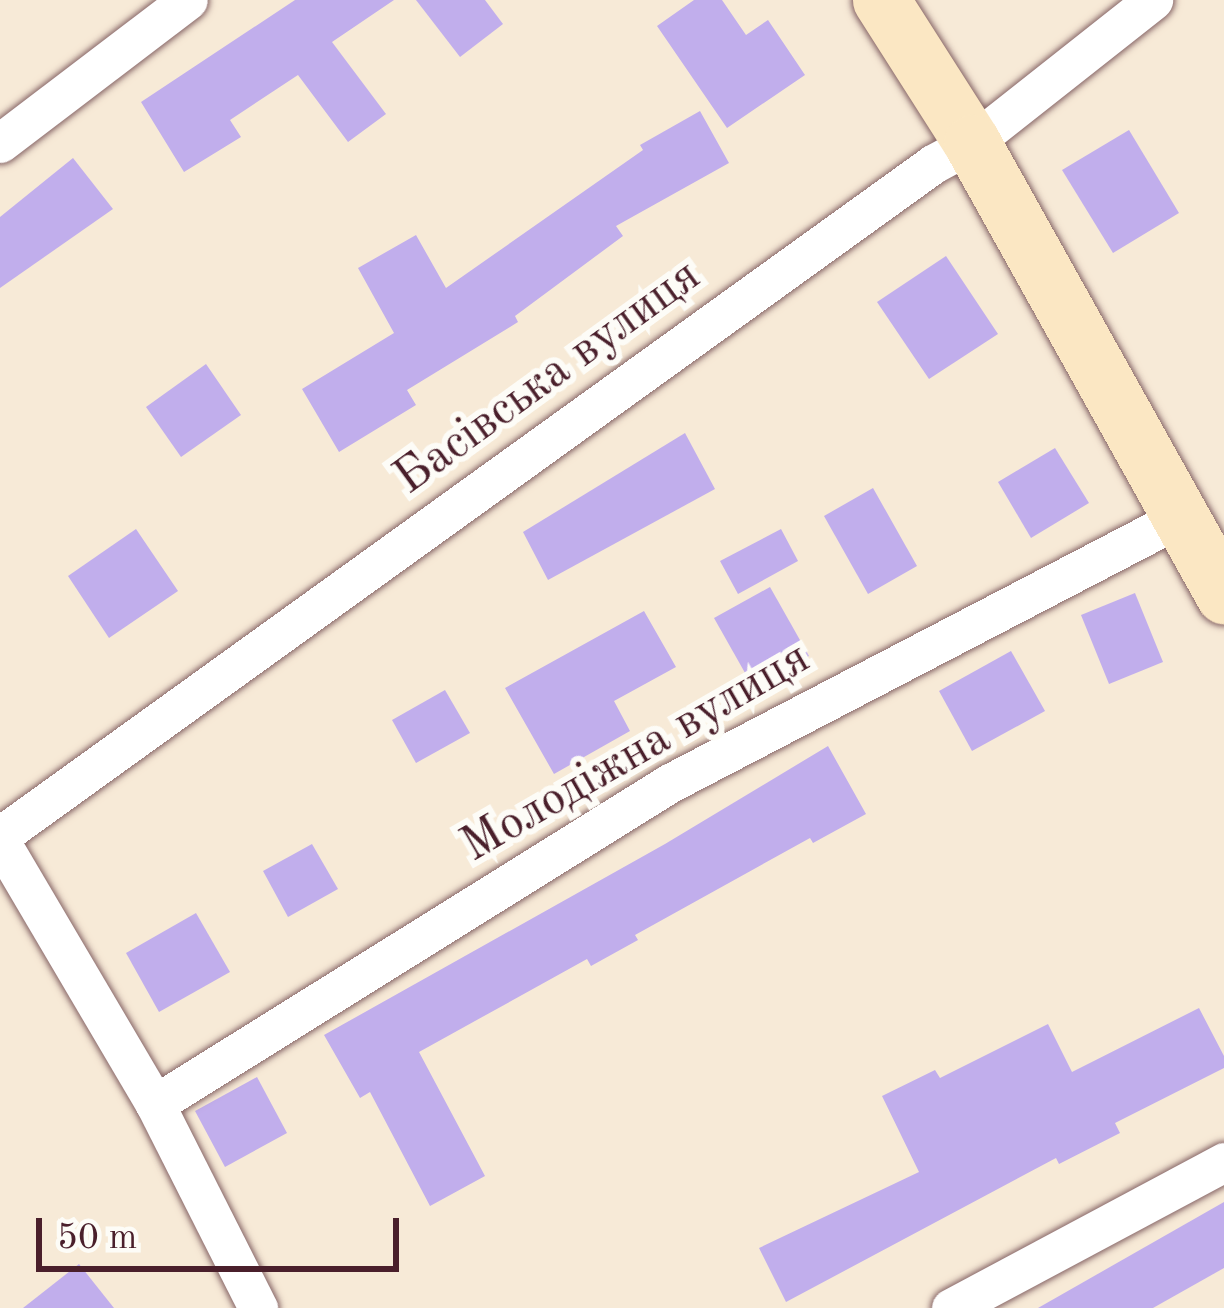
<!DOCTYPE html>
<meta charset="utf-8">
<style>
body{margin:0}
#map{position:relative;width:1224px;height:1308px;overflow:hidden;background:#f7ead7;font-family:"Old Standard TT",serif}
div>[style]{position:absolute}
.building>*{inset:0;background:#c1aeec}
.roads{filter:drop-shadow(0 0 3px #876667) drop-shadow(0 0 3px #876667)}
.street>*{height:39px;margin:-19.5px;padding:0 19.5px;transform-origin:19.5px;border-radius:19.5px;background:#fff}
.secondary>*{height:57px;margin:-28.5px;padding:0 28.5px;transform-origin:28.5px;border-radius:28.5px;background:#fbe7c3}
span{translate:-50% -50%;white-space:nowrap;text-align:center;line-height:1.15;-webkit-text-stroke:12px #fdfcf7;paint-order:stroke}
.street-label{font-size:48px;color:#4a1f2b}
.scale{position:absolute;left:36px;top:1218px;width:363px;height:54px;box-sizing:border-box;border:6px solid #4a1f2b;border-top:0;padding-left:15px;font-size:36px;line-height:42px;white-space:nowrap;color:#4a1f2b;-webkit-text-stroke:9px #fdfcf7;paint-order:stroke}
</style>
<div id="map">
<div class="building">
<i style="clip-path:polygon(295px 0,394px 0,332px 42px,386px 114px,348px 142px,298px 75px,230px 120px,241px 137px,184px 172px,141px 102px)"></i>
<i style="clip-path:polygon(416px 0,485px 0,503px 24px,460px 57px)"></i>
<i style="clip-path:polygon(694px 0,722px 0,746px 35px,768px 20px,805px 75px,727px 128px,657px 26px)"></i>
<i style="clip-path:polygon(700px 111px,729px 163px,616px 226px,623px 236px,515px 316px,518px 322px,407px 390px,416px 405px,339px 452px,302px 389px,394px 333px,358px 268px,416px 235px,446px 288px,643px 150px,640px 145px)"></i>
<i style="clip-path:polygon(1129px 130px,1179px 213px,1113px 253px,1062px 170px)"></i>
<i style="clip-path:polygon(73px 158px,113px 209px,0 288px,0 217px)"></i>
<i style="clip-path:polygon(946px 256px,998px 334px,929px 379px,877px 302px)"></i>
<i style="clip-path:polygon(206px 364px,241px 415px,181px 457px,146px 407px)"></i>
<i style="clip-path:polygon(685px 433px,715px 489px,548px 580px,523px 532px)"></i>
<i style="clip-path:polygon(1055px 448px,1089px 503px,1031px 538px,998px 482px)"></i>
<i style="clip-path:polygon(873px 488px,917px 566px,868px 594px,824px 516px)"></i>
<i style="clip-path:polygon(136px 529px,178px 591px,109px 638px,68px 576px)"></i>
<i style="clip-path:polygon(781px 529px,798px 561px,738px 594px,720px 561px)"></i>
<i style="clip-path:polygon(770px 587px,809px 656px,753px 687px,714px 618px)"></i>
<i style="clip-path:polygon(1135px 593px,1163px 662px,1109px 684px,1081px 615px)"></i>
<i style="clip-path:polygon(644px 611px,676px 667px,614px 701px,630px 731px,554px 774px,505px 688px)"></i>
<i style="clip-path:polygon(1011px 651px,1045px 711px,972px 751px,939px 691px)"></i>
<i style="clip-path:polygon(445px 690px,470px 733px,416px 763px,392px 720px)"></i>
<i style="clip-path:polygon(828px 746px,866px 814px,813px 843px,810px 838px,635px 935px,638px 940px,591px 966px,587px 959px,419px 1052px,485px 1176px,430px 1206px,370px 1092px,360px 1098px,324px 1035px,665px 844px)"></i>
<i style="clip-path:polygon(312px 844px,338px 889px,288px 917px,263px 871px)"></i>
<i style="clip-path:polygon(196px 913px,230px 972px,159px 1012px,126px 953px)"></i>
<i style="clip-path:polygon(1199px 1008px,1224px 1056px,1224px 1068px,1115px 1123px,1120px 1133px,1059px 1164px,1056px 1158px,786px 1302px,759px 1248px,919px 1172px,882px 1096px,935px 1070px,940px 1078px,1048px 1024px,1072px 1072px)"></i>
<i style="clip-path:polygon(257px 1077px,287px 1133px,225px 1167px,195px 1111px)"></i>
<i style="clip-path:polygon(1224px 1202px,1224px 1268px,1153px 1308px,1038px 1308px)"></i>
<i style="clip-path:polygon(79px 1264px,114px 1308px,23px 1308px)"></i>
</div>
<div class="roads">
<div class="street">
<i style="left:0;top:143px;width:236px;rotate:-37.3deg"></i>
<i style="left:0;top:836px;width:1150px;rotate:-35.76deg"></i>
<i style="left:933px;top:164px;width:44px;rotate:-28.3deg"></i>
<i style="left:972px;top:143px;width:231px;rotate:-38.3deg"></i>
<i style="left:0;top:841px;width:305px;rotate:59.5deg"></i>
<i style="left:155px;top:1104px;width:229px;rotate:63.2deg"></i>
<i style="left:155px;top:1104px;width:607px;rotate:-31.94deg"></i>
<i style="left:670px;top:783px;width:578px;rotate:-27.5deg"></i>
<i style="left:951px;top:1308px;width:310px;rotate:-28.1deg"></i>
</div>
<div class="secondary">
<i style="left:881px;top:0;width:169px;rotate:57.5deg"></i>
<i style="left:972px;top:143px;width:518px;rotate:60.86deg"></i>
</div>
</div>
<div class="street-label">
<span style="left:548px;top:378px;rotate:-36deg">Басівська вулиця</span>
<span style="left:636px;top:753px;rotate:-30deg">Молодіжна вулиця</span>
</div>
<div class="scale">50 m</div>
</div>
